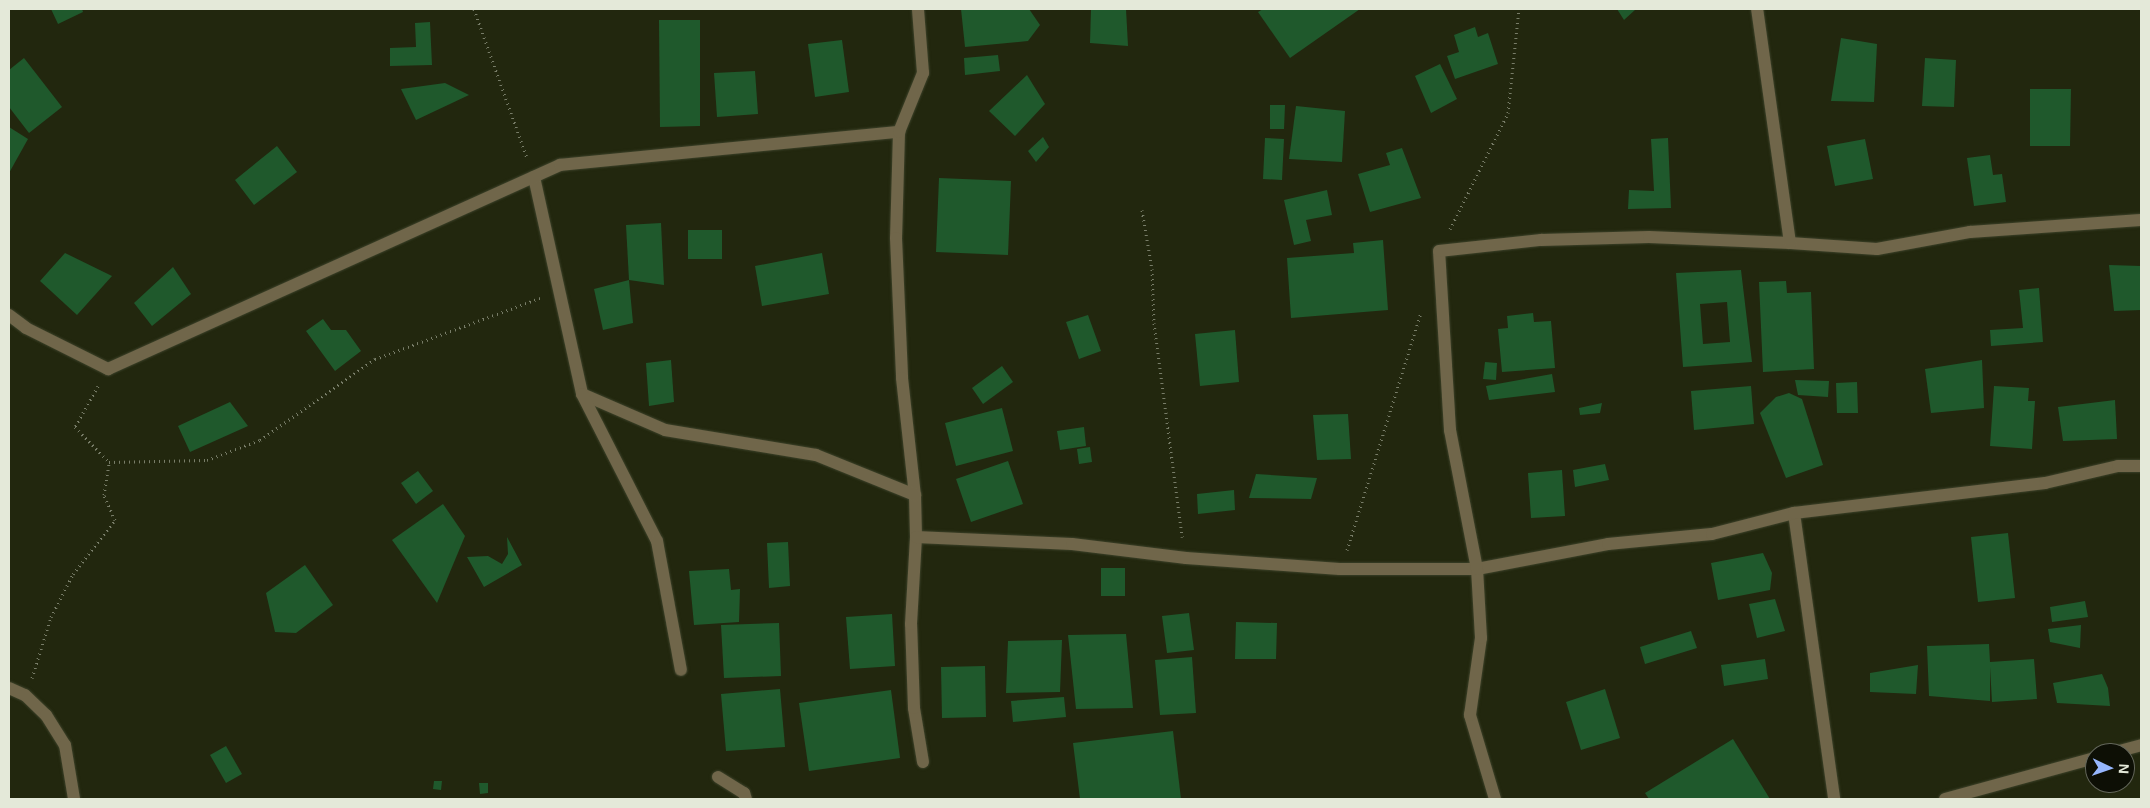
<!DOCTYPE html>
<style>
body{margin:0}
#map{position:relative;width:2150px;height:808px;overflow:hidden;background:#22270e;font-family:Helvetica,sans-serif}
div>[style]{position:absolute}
.building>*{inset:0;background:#1f592c}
.path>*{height:3px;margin-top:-1.5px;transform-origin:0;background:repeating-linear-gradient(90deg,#787d68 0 1px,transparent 0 5px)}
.roads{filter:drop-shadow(0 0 1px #3d422a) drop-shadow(0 0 1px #3d422a)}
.minor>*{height:12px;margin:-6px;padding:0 6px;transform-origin:6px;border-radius:6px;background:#70664a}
span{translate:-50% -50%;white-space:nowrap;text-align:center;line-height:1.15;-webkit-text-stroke:4px #0d0f05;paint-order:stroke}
.frame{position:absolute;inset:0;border:10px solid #e4e9d9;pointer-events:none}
.north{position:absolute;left:2085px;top:743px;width:50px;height:50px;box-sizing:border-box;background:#0d0f05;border:1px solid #63665a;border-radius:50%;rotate:93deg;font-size:14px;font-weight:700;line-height:20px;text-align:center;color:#e4e9d9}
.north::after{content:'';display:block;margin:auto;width:18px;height:22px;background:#96b6fd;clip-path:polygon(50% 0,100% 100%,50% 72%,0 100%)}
</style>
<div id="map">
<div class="building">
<i style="clip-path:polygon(51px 9px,82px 9px,83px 12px,58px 24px)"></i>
<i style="clip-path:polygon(961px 9px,1029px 9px,1040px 25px,1028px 41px,965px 47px)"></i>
<i style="clip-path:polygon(1091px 9px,1126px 9px,1128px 46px,1090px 43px)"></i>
<i style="clip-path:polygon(1263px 9px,1360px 9px,1290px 58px,1258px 12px)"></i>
<i style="clip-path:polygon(1617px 9px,1636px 9px,1624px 20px)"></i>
<i style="clip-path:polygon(659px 20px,700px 20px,700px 126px,660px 127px)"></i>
<i style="clip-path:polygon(430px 22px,432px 65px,390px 66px,390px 48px,416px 47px,415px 23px)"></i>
<i style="clip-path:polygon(1475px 27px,1478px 37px,1488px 33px,1498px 64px,1455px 79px,1447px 56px,1459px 52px,1454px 35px)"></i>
<i style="clip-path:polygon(1841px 38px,1877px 44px,1874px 102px,1831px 101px)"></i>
<i style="clip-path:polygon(842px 40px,849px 92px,815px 97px,808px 44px)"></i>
<i style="clip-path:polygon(998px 55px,1000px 71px,965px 75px,964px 58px)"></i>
<i style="clip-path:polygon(24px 58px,62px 107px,29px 133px,9px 107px,9px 70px)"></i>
<i style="clip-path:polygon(1925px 58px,1956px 60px,1954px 107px,1922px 106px)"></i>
<i style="clip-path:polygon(1440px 64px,1457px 99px,1431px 113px,1415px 76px)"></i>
<i style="clip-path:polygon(755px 71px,758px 114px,717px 117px,714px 73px)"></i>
<i style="clip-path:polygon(1027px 75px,1045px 104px,1015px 136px,989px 111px)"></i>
<i style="clip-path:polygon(445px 83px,469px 95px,416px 120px,401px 89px)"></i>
<i style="clip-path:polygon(2030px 89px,2071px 89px,2070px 146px,2030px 146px)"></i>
<i style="clip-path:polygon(1270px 105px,1285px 105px,1284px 129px,1270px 129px)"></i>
<i style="clip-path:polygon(1296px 106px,1345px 111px,1342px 162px,1289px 159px)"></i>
<i style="clip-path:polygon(9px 127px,28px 139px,9px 173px)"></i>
<i style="clip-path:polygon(1043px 137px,1049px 147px,1036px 162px,1028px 151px)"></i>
<i style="clip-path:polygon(1265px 138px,1284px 139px,1282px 180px,1263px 179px)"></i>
<i style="clip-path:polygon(1668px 138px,1671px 208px,1628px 209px,1629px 190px,1654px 191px,1651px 139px)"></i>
<i style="clip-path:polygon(1865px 139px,1873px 179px,1835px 186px,1827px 146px)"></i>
<i style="clip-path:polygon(277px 146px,297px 172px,254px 205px,235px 180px)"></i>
<i style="clip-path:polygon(1402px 148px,1421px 198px,1370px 212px,1358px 174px,1390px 165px,1386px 153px)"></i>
<i style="clip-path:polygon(1990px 155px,1993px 175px,2002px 174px,2006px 202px,1974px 206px,1967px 158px)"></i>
<i style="clip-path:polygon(939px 178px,1011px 181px,1008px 255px,936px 252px)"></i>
<i style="clip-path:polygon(1327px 190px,1332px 215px,1306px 220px,1311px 241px,1294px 245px,1284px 200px)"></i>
<i style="clip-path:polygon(661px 223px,664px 285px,629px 280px,626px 225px)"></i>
<i style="clip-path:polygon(688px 230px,722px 230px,722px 259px,688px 259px)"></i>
<i style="clip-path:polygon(1383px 240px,1388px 310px,1291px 318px,1287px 258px,1354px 253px,1353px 243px)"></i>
<i style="clip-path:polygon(65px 253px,112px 276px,77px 315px,40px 281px)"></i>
<i style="clip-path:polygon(822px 253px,829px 294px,762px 306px,755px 266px)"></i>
<i style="clip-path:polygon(2109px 265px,2141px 266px,2141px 310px,2114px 311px)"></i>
<i style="clip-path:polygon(173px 267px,191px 294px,152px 326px,134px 303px)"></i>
<i style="clip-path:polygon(evenodd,1741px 270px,1752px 362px,1683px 367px,1676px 273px,1741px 270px,1727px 302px,1730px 342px,1703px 344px,1700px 304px,1727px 302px)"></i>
<i style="clip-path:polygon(629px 280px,633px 323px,603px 330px,594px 289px)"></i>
<i style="clip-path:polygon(1786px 281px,1787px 293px,1811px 292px,1814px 369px,1763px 372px,1759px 282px)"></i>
<i style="clip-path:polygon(2039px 288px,2043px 342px,1991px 346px,1990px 330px,2023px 328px,2019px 290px)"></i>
<i style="clip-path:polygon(1533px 313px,1534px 322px,1551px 321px,1555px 368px,1502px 372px,1498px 329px,1508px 328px,1507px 316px)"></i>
<i style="clip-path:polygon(1088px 315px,1101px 351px,1079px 359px,1066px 322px)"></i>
<i style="clip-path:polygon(323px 319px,331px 330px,346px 330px,361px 351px,335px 371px,306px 331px)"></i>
<i style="clip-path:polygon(1235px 330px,1239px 382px,1200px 386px,1195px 334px)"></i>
<i style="clip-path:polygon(671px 360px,674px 402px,649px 406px,646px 363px)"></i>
<i style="clip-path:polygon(1982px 360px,1984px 408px,1931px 413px,1925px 369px)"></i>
<i style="clip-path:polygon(1485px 362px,1497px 363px,1496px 380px,1483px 379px)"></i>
<i style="clip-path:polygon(1002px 366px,1013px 382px,983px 404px,972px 388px)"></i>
<i style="clip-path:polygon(1552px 374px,1555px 392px,1489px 400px,1486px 386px)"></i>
<i style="clip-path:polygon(1795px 380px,1829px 381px,1828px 397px,1798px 395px)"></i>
<i style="clip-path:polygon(1857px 382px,1858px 413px,1837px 413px,1836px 383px)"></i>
<i style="clip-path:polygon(1751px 386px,1754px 424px,1694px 430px,1691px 391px)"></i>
<i style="clip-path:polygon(1994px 386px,2029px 388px,2028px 401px,2035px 401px,2032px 449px,1990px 446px)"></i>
<i style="clip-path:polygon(1789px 393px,1802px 399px,1823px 465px,1786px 478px,1760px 413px,1776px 397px)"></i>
<i style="clip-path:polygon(2115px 400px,2117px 439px,2063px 441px,2058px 407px)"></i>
<i style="clip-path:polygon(230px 402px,248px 426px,190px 452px,178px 426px)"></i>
<i style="clip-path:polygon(1602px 403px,1600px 413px,1580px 415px,1579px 408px)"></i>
<i style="clip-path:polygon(1002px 408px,1013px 451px,956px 466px,945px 423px)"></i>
<i style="clip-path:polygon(1348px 414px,1351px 459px,1317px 460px,1313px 415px)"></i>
<i style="clip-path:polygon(1084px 427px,1086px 446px,1060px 450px,1057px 431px)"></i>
<i style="clip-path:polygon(1090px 447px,1092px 462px,1079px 464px,1077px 449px)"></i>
<i style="clip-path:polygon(1008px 461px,1023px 504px,971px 522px,956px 479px)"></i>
<i style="clip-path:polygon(1605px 464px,1609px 480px,1575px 487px,1573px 470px)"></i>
<i style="clip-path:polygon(1562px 470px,1565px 516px,1531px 518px,1528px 473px)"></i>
<i style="clip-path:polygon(418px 471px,433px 491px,416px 504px,401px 483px)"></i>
<i style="clip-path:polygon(1256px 474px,1317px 478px,1311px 499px,1249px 498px)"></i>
<i style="clip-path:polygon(1234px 490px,1235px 510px,1198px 514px,1197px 494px)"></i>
<i style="clip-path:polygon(443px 504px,465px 536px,437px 603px,392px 540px)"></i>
<i style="clip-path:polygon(2008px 533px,2015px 598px,1978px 602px,1971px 537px)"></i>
<i style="clip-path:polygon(507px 537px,522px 565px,484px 587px,467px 557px,488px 556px,502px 564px,508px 554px)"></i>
<i style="clip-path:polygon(788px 542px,790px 586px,769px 588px,767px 543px)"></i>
<i style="clip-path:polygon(1763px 553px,1772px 573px,1770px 590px,1718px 600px,1711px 563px)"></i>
<i style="clip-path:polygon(305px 565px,333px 605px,296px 633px,275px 632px,266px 593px)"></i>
<i style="clip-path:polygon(1101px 568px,1125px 568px,1125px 596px,1101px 596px)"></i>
<i style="clip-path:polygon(729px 569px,731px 590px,740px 589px,739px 622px,694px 625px,689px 571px)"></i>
<i style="clip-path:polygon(1775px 599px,1785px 631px,1757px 638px,1749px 604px)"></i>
<i style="clip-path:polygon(2085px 601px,2088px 617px,2052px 622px,2050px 607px)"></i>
<i style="clip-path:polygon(1189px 613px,1194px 650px,1167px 653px,1162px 616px)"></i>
<i style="clip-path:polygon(892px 614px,895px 666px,850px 669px,846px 617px)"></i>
<i style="clip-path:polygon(1236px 622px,1277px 623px,1276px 659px,1235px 659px)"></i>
<i style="clip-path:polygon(779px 623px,781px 676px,724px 678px,721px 625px)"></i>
<i style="clip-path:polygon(2081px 625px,2080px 648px,2050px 642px,2048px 629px)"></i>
<i style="clip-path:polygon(1691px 631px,1697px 648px,1645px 664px,1640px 647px)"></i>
<i style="clip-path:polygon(1126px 634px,1133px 708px,1076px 709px,1068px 635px)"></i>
<i style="clip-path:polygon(1062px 640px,1060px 692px,1006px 693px,1008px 641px)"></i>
<i style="clip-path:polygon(1989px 644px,1990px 662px,2034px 659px,2037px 699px,1992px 702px,1990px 667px,1990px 701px,1929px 696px,1927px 646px)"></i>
<i style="clip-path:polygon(1192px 657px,1196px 713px,1160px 715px,1155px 660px)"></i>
<i style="clip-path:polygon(1765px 659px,1768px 679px,1724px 686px,1721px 665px)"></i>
<i style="clip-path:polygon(1918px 665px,1916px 694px,1870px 692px,1870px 673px)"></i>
<i style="clip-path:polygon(985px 666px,986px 717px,942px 718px,941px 667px)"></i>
<i style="clip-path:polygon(2102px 674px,2108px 688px,2110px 706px,2057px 703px,2053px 683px)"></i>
<i style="clip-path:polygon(780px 689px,785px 747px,726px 751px,721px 694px)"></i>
<i style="clip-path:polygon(1605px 689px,1620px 738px,1581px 750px,1566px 702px)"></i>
<i style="clip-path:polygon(891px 690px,900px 758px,809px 771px,799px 703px)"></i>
<i style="clip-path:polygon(1064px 697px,1066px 717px,1013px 722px,1011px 701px)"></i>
<i style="clip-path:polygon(1173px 731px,1181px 799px,1080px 799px,1073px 743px)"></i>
<i style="clip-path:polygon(1733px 739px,1770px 799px,1649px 799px,1645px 793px)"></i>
<i style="clip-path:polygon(226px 746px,242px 774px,226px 783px,210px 755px)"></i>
<i style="clip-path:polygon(434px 781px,442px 781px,441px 790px,433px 789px)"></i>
<i style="clip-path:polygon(479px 783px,488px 783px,488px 793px,480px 794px)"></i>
</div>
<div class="path">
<i style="left:474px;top:9px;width:158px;rotate:70.4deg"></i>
<i style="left:1142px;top:210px;width:60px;rotate:80.4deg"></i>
<i style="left:1152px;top:269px;width:54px;rotate:87.9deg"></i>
<i style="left:1154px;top:323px;width:216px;rotate:82.5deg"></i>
<i style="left:1450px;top:229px;width:130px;rotate:-63.4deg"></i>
<i style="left:1508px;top:113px;width:105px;rotate:-84deg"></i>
<i style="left:98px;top:386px;width:47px;rotate:119.3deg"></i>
<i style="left:75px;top:427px;width:49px;rotate:45.8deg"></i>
<i style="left:109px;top:462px;width:98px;rotate:-1.2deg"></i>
<i style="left:207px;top:460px;width:57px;rotate:-20.7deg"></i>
<i style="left:260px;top:440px;width:141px;rotate:-35.2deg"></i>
<i style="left:375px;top:359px;width:176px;rotate:-20.3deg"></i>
<i style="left:1347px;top:550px;width:249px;rotate:-72.7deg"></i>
<i style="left:32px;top:678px;width:64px;rotate:-72.7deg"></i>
<i style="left:51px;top:617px;width:48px;rotate:-62.9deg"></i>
<i style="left:73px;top:574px;width:68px;rotate:-52.1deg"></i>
<i style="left:115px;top:520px;width:27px;rotate:-114deg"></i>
<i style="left:104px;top:495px;width:33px;rotate:-81deg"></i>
</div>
<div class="roads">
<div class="minor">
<i style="left:899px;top:132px;width:106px;rotate:91.6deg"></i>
<i style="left:896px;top:238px;width:140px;rotate:87.5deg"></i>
<i style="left:902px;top:378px;width:118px;rotate:83.7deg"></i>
<i style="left:915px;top:495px;width:42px;rotate:88.6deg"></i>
<i style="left:534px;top:177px;width:222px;rotate:77.5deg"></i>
<i style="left:582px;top:394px;width:90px;rotate:23.4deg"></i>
<i style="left:665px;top:430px;width:153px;rotate:9.4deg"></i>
<i style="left:816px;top:455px;width:107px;rotate:22deg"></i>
<i style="left:1790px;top:243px;width:87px;rotate:3.9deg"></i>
<i style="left:1877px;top:249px;width:95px;rotate:-10.4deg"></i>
<i style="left:1970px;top:232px;width:171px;rotate:-4deg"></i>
<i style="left:9px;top:315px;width:21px;rotate:37deg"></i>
<i style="left:26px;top:328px;width:92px;rotate:26.6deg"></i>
<i style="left:108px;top:369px;width:496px;rotate:-24.3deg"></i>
<i style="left:560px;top:165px;width:341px;rotate:-5.6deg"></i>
<i style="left:899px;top:132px;width:64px;rotate:-67.9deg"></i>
<i style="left:923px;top:73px;width:64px;rotate:-94.5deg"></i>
<i style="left:582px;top:394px;width:165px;rotate:63deg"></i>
<i style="left:657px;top:541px;width:131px;rotate:79.5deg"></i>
<i style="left:1794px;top:513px;width:289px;rotate:82deg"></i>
<i style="left:9px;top:688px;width:17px;rotate:24deg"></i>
<i style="left:25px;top:695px;width:29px;rotate:44deg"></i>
<i style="left:46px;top:715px;width:36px;rotate:58deg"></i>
<i style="left:65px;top:745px;width:55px;rotate:80.5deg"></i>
<i style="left:2112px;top:753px;width:30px;rotate:-15deg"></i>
<i style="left:923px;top:762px;width:55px;rotate:-99.5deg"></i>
<i style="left:914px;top:708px;width:84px;rotate:-92deg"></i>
<i style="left:911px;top:624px;width:87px;rotate:-86.7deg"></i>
<i style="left:916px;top:537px;width:156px;rotate:2.6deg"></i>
<i style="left:1072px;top:544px;width:115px;rotate:7deg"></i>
<i style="left:1186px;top:558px;width:154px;rotate:4.1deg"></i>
<i style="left:1340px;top:569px;width:137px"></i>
<i style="left:1477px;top:569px;width:133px;rotate:-10.8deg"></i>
<i style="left:1608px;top:544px;width:104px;rotate:-5.5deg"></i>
<i style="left:1712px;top:534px;width:85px;rotate:-14.4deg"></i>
<i style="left:1794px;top:513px;width:253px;rotate:-6.8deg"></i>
<i style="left:2045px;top:483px;width:75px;rotate:-13.1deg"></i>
<i style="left:2118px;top:466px;width:23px"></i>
<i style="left:718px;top:777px;width:31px;rotate:32deg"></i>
<i style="left:744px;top:793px;width:6px;rotate:72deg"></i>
<i style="left:1495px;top:799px;width:88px;rotate:-106.6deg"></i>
<i style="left:1470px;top:715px;width:78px;rotate:-81.9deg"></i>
<i style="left:1481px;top:638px;width:69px;rotate:-93.3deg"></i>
<i style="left:1477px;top:569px;width:142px;rotate:-101deg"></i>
<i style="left:1450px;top:430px;width:179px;rotate:-93.5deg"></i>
<i style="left:1439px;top:251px;width:103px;rotate:-6.2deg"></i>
<i style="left:1541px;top:240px;width:108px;rotate:-1.6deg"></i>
<i style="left:1649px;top:237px;width:141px;rotate:2.4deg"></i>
<i style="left:1790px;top:243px;width:236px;rotate:-98deg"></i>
<i style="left:1945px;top:799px;width:156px;rotate:-15.3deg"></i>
</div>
</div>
<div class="frame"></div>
<div class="north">N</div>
</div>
